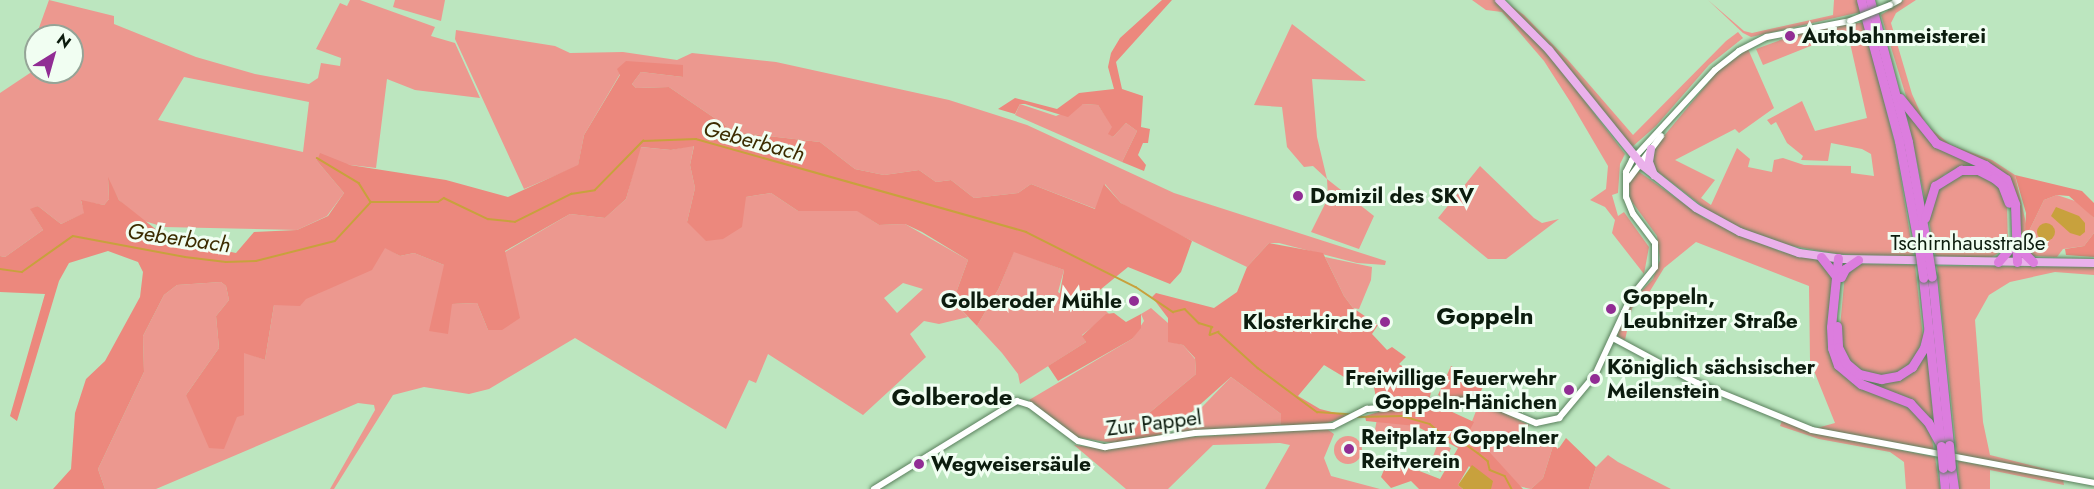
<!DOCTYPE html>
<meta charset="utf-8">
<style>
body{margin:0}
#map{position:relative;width:2094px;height:489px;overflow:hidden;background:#bce6bf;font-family:Jost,sans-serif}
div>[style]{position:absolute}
.green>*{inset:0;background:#ec988f}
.round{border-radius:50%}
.forest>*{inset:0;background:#ec887d}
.water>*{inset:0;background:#c8a13d}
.stream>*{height:1.5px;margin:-0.75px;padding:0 0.75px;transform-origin:0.75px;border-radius:0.75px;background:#c8a13d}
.roads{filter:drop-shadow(0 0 2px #5a805d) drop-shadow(0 0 2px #5a805d)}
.minor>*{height:6px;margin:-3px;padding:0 3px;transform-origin:3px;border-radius:3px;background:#fff}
.major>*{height:8px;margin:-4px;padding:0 4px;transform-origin:4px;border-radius:4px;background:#eab1eb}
.highway>*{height:9px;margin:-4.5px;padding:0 4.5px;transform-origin:4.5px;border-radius:4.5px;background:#dc7dde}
.bridges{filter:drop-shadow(0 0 2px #5a805d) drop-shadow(0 0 2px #5a805d)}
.minor-bridge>*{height:6px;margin:-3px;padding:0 3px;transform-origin:3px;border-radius:3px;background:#fff}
.highway-bridge>*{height:9px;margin:-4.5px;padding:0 4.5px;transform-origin:4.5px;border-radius:4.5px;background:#dc7dde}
.dots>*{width:16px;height:16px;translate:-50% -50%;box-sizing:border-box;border:3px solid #f1fef2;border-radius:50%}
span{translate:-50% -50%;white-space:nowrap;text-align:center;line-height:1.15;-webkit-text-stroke:6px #f1fef2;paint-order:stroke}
.poi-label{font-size:21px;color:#0c1c0e;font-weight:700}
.left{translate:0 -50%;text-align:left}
.right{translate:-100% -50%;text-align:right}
.street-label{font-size:21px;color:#0c1c0e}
.water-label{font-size:22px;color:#3c2c00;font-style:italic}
.quarter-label{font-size:24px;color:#0c1c0e;font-weight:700}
.north{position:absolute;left:24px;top:24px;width:60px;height:60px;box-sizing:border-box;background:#f1fef2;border:2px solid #95a497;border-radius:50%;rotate:37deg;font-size:16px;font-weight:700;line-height:24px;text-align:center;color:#0c1c0e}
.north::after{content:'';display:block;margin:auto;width:21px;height:27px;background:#912d94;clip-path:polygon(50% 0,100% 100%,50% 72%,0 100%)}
</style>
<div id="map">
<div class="green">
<i style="clip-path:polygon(evenodd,49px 0,114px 16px,114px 24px,196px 57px,255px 74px,309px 84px,318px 78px,321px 63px,340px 66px,341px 58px,316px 49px,340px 3px,347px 6px,350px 0,360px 0,435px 27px,431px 36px,455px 43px,480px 98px,415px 90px,387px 79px,376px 168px,317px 161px,344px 193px,327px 216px,297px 230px,164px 227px,141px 220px,119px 200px,108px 179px,109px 199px,104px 205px,81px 201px,85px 213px,61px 224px,38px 206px,31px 210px,43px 230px,5px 257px,0 256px,0 93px,36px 69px,36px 72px,72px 72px,72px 36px,36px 36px,49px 0,184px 77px,309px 102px,303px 152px,158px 120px,184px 77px)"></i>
<i style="clip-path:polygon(395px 0,445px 0,441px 21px,393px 7px)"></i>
<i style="clip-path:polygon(1472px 0,1495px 0,1518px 21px,1545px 49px,1625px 154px,1620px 164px,1618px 193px,1612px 195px,1618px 216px,1624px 212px,1649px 247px,1644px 274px,1612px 233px,1615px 220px,1605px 207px,1590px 200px,1606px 189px,1608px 166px,1571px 103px,1544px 61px,1502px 12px,1486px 10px)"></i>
<i style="clip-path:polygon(1503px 0,1524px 15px,1568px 60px,1633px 135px,1726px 41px,1738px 32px,1743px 38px,1709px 65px,1656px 126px,1632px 147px,1545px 40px)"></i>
<i style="clip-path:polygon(1708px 0,1744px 31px,1752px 33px,1833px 15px,1834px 0,1857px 0,1861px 12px,1751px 37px,1743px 33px)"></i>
<i style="clip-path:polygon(1904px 0,1916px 0,1896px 13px,1891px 23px,1912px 94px,1926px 125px,1951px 145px,1992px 160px,2015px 175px,2030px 241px,2028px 233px,2044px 200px,2057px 195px,2078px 202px,2094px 218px,2094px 233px,2084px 246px,2063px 249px,2057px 257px,2033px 256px,2020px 247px,2013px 187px,1942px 144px,1910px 109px,1881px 15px)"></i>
<i style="clip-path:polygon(1864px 22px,1895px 145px,1914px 258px,1838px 254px,1781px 244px,1741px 230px,1710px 212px,1657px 171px,1653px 164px,1654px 148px,1717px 72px,1748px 49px,1774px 108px,1739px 133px,1735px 129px,1675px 160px,1715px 180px,1701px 198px,1711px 205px,1737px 148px,1750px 159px,1748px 167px,1772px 172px,1774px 160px,1783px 158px,1804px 165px,1851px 166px,1851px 173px,1874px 176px,1871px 154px,1862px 149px,1831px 143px,1828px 161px,1801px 160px,1803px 156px,1787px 143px,1776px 122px,1771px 125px,1767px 120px,1802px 101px,1815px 131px,1867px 118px,1850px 43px,1838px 37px,1828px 39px,1763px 65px,1756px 49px,1802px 32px)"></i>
<i style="clip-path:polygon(1292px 24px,1366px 81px,1312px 79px,1317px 137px,1327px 179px,1374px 216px,1359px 249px,1311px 232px,1328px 198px,1327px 179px,1313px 166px,1304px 167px,1287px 147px,1282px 107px,1254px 105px)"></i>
<i style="clip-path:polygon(456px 30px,555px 46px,570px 53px,623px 52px,677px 60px,692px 53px,776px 62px,949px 100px,1027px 125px,1174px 193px,1386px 261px,1385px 265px,1357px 263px,1279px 243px,1269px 243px,1247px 267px,1142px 217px,1121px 203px,1105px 184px,1096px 209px,1031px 184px,1018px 193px,974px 198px,951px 180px,936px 182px,919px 170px,884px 175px,855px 169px,820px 142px,735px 132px,669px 87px,636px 88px,632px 84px,641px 72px,683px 77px,683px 65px,620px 74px,584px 135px,578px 166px,524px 189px,455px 39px)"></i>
<i style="clip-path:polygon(1020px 104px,1056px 116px,1083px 104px,1098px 105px,1113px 127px,1109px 134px,1113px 137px,1126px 123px,1137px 131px,1122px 162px,1015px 115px)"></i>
<i style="clip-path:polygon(1907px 114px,1941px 149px,1990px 169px,2006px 183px,2013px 202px,2014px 236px,2009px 194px,1995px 176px,1980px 169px,1968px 167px,1945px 174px,1932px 188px,1926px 204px)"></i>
<i style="clip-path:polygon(evenodd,694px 145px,690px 165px,695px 188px,687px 222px,746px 197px,771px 193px,798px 211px,858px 211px,879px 225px,905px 224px,968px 260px,953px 301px,968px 317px,939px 324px,924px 321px,910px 334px,926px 357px,863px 415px,768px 354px,756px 383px,749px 380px,726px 429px,575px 338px,489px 389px,469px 394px,424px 387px,393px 395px,334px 489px,330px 489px,375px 410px,374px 405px,358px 403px,156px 489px,105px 489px,98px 469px,144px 372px,143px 336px,164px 295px,177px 285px,221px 282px,226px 286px,229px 300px,216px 316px,219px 348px,186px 395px,237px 416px,244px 414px,244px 352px,265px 360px,274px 305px,319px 293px,385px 247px,400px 256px,414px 253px,444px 265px,452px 304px,477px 303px,488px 330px,505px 252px,570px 214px,605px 218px,626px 199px,640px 147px,671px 150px,694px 145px,903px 283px,923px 289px,897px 313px,884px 298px,903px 283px)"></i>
<i style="clip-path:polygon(1480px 166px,1534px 218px,1542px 223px,1559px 219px,1506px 259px,1488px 259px,1438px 218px)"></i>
<i style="clip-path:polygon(1638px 171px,1704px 218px,1779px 251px,1821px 261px,1833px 273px,1837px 365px,1921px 416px,1932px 439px,1934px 452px,1817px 428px,1835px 423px,1810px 361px,1809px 286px,1696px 242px,1664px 268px,1650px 291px,1632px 308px,1625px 340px,1617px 336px,1630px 303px,1653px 279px,1660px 260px,1657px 236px,1630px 199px,1629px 182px)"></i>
<i style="clip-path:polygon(1970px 172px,1995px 181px,2007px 203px,2008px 247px,1992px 257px,1936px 258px,1929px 221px,1931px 198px,1944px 180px)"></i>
<i style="clip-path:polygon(1014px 251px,1064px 270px,1058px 292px,1079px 307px,1093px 298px,1109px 314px,1082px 335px,1086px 342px,1020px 384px,1018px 374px,1002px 353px,977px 326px,999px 288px)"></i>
<i style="clip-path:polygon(1325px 257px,1372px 267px,1371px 280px,1359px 309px,1353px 308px,1344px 296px)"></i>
<i style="clip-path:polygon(1859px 264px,1915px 265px,1923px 337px,1915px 359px,1897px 374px,1870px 376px,1849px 362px,1839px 338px,1845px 273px)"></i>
<i style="clip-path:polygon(1937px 266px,2094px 267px,2094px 275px,2055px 272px,2010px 282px,1989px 295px,1975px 320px,1983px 422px,1990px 455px,2094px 481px,1957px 456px)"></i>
<i style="clip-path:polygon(1151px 308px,1168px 323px,1168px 341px,1183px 345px,1195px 359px,1196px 374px,1113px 443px,1075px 437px,1029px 400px,1132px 339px,1144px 321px,1141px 314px)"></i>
<i style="clip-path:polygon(1835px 346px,1865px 379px,1914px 369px,1927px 353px,1934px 427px,1924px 413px,1857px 379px)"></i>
<i style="clip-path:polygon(1231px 377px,1281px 414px,1281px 425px,1177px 433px)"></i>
<i style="clip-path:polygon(1480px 401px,1529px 425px,1524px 433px,1553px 446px,1543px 478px,1531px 489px,1518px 486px,1465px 439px)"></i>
<i style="clip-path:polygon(1377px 419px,1416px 426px,1413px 442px,1374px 435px)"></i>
<i style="clip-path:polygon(1782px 421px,1824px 435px,1935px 457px,1940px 489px,1906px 489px,1904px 462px,1890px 452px,1819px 439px,1780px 426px)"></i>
<i style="clip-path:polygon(1327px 429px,1334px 434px,1324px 458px,1331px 476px,1380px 489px,1265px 489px,1290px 445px,1280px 443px,1213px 445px,1168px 489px,1126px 489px,1074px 445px,1106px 449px,1171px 438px)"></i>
<i class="round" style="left:1334px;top:436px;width:28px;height:28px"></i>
<i style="clip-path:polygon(1438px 443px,1451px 448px,1441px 472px,1429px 467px)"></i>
<i style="clip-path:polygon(1608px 455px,1618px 462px,1671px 489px,1589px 489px,1596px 467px)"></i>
<i style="clip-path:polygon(1958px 461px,2063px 479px,2064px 485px,1990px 470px,1990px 489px,1959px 489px)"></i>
</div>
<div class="forest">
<i style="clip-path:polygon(1162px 0,1172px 0,1116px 62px,1122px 89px,1143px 96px,1141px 127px,1150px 129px,1148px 143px,1143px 143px,1138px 155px,1146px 165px,1144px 171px,1122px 162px,1137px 131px,1126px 123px,1113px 137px,1108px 134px,1112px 127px,1098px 105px,1083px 104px,1068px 117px,1025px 104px,1020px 104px,1015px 114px,998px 109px,1015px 98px,1057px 109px,1079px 93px,1114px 89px,1108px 67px,1111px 53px,1120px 38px)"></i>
<i style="clip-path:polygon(626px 61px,683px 65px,683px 77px,641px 72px,632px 84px,636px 88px,669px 87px,735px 132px,820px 142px,855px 169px,884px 175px,919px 170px,936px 182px,951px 180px,974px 198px,1018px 193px,1031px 184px,1095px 209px,1104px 184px,1121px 203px,1192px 241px,1181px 272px,1170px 284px,1128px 267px,1079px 307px,1058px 304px,1064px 270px,1014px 252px,999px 288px,977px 326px,953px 301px,968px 260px,922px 232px,905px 224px,879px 225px,857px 211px,798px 211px,771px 193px,746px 197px,742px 227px,723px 239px,706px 241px,687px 222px,695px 188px,690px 165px,694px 146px,671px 150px,641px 147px,626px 199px,605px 218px,570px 214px,505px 251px,520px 318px,502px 330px,488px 330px,477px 303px,452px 304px,448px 334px,429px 331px,444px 265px,414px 253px,400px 256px,385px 248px,372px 270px,306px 299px,300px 306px,274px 305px,265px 360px,244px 353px,244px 415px,237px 417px,224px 449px,209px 448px,186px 395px,219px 348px,216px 316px,229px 300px,226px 286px,221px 282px,177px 285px,164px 295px,143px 336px,144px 372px,98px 469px,105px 489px,53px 489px,71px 469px,75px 413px,86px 379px,105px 361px,140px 297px,143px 272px,138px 262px,108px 251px,69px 263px,59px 281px,17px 421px,10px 416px,45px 294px,0 292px,0 256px,5px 257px,43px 230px,30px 209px,38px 206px,61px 224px,84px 213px,81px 200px,104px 205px,109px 199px,108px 177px,119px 200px,168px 239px,236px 253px,254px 232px,297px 230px,328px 216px,344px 193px,317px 161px,320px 153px,350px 165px,446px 180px,508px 197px,578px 165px,584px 135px,620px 75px,617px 69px)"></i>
<i style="clip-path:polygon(2015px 175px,2082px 191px,2094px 203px,2094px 218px,2069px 196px,2057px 195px,2044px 200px,2028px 233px,2030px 241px,2025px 241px,2026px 213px)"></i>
<i style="clip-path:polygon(2094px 233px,2094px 257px,2066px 255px,2065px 249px,2084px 246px)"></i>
<i style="clip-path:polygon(1269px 243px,1323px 253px,1344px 296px,1353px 308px,1378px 325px,1372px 334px,1387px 350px,1392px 347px,1406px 357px,1399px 364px,1414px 374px,1411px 384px,1431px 392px,1429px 401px,1377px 404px,1374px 387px,1349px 380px,1324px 365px,1298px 396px,1320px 409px,1348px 416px,1321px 425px,1281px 425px,1281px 414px,1231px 377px,1167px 434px,1113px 443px,1196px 374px,1195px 358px,1183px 345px,1168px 342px,1168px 318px,1152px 297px,1156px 293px,1214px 308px,1237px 292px,1247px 267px)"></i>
<i style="clip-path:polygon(1114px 313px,1126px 322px,1141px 314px,1141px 328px,1132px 339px,1058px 381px,1048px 366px,1086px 342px,1082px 336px,1106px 314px)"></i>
<i style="clip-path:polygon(1451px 366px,1484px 385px,1478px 397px,1445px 399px,1438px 395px)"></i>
<i style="clip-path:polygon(1437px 405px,1474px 422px,1465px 439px,1483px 445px,1523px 489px,1491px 489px,1469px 466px,1458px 485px,1463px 489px,1419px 489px,1411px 481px,1391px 488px,1381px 477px,1386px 465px,1409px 467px,1440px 479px,1458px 448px,1416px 426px,1366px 421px,1365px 416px,1385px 410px)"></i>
<i style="clip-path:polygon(1566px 438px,1596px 467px,1589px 489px,1531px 489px,1543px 478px,1553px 446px,1559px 448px)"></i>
</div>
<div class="water">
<i style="clip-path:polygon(2056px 207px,2079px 216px,2085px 223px,2085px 232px,2080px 236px,2070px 233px,2051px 216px)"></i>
<i class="round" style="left:2037px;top:223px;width:18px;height:18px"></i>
<i style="clip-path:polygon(1472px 465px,1493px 481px,1491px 489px,1463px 489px,1458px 485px)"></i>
</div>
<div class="stream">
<i style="left:317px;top:158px;width:49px;rotate:30.8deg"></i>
<i style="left:359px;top:183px;width:22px;rotate:58deg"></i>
<i style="left:0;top:269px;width:22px;rotate:8deg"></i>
<i style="left:22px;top:272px;width:62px;rotate:-35.2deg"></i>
<i style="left:73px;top:236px;width:114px;rotate:10.6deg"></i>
<i style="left:185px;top:257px;width:41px;rotate:7deg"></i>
<i style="left:226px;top:262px;width:30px;rotate:-2deg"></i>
<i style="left:256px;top:261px;width:81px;rotate:-14.2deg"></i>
<i style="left:335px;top:241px;width:53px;rotate:-47.3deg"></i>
<i style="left:371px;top:202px;width:67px"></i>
<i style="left:438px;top:202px;width:7px;rotate:-34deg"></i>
<i style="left:444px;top:198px;width:49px;rotate:25.5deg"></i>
<i style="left:488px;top:219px;width:27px;rotate:6deg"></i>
<i style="left:515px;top:222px;width:63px;rotate:-26.6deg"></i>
<i style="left:571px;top:194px;width:24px;rotate:-9deg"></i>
<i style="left:595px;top:190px;width:69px;rotate:-45.6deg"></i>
<i style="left:643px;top:141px;width:53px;rotate:-2.2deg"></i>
<i style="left:696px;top:139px;width:343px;rotate:15.7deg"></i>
<i style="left:1026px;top:232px;width:123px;rotate:26.6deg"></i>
<i style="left:1136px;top:287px;width:45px;rotate:34deg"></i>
<i style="left:1173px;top:312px;width:12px;rotate:-14deg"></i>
<i style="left:1185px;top:309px;width:20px;rotate:45deg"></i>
<i style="left:1199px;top:323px;width:14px;rotate:17deg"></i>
<i style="left:1212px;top:327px;width:8px;rotate:104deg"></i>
<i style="left:1210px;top:335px;width:9px;rotate:-21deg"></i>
<i style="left:1218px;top:332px;width:54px;rotate:42deg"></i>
<i style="left:1258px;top:368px;width:74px;rotate:36.7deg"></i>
<i style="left:1317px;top:412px;width:32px;rotate:4deg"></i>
<i style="left:1358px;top:417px;width:44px;rotate:-1.3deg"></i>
<i style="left:1402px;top:416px;width:29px;rotate:16deg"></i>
<i style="left:1430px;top:424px;width:23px;rotate:40deg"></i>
<i style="left:1448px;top:439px;width:6px;rotate:-18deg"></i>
<i style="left:1454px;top:437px;width:6px;rotate:72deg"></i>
<i style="left:1456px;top:443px;width:8px"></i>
<i style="left:1464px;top:443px;width:17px;rotate:36deg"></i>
<i style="left:1478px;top:453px;width:13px;rotate:39deg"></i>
<i style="left:1488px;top:461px;width:9px;rotate:77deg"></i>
<i style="left:1490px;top:470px;width:16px;rotate:22deg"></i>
<i style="left:1505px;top:476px;width:15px;rotate:62deg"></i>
</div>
<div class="roads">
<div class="minor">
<i style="left:1890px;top:5px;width:10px;rotate:-29deg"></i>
<i style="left:1628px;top:180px;width:55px;rotate:-53.1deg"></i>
<i style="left:1613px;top:338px;width:95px;rotate:28.2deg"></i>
<i style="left:1697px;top:383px;width:124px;rotate:22.2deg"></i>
<i style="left:1812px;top:430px;width:287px;rotate:10.6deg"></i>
<i style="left:874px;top:489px;width:168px;rotate:-31.6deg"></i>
<i style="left:1017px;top:401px;width:14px;rotate:17deg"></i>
<i style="left:1030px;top:405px;width:60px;rotate:36.9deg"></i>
<i style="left:1078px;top:441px;width:28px;rotate:13deg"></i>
<i style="left:1105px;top:447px;width:91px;rotate:-8.8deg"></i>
<i style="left:1195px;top:433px;width:138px;rotate:-2.9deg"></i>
<i style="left:1333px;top:426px;width:38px;rotate:-27deg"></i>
<i style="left:1367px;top:409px;width:111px;rotate:-5.1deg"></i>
<i style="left:1478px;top:399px;width:63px;rotate:22.5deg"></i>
<i style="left:1536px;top:423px;width:24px;rotate:-12deg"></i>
<i style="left:1559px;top:418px;width:56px;rotate:-50.1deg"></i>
<i style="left:1595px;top:375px;width:86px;rotate:-65.2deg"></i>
<i style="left:1631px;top:297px;width:38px;rotate:-51deg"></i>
<i style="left:1655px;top:267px;width:24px;rotate:-90deg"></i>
<i style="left:1655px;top:243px;width:36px;rotate:-127deg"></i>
<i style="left:1633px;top:214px;width:18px;rotate:-112deg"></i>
<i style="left:1626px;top:197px;width:25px;rotate:-90deg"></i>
<i style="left:1626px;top:172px;width:13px;rotate:-63deg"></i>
<i style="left:1632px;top:160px;width:122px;rotate:-47.3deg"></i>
<i style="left:1715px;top:70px;width:31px;rotate:-38deg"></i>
<i style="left:1739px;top:51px;width:31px;rotate:-27deg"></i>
<i style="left:1767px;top:37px;width:85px;rotate:-10.9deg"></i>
</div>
<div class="major">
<i style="left:1499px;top:0;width:71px;rotate:45deg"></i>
<i style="left:1549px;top:50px;width:148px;rotate:51deg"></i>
<i style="left:1642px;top:165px;width:69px;rotate:38.5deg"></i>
<i style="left:1696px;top:208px;width:50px;rotate:28.6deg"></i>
<i style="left:1740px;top:232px;width:63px;rotate:19.6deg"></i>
<i style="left:1799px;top:253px;width:44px;rotate:7.8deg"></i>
<i style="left:1843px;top:259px;width:251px;rotate:0.9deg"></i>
<i style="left:1651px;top:149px;width:13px;rotate:99deg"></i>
<i style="left:1649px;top:162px;width:14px;rotate:69deg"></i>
</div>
<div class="highway">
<i style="left:1861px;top:0;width:146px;rotate:74.9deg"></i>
<i style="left:1899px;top:141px;width:109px;rotate:79.4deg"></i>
<i style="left:1870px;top:0;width:147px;rotate:75deg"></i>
<i style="left:1908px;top:142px;width:107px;rotate:79.7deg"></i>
<i style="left:1900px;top:98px;width:58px;rotate:51.3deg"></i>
<i style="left:1936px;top:143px;width:54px;rotate:24.2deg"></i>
<i style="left:1985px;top:165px;width:25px;rotate:34deg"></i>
<i style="left:2006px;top:179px;width:27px;rotate:70deg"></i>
<i style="left:2015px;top:204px;width:58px;rotate:88deg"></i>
<i style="left:1925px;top:218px;width:34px;rotate:-73deg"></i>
<i style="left:1935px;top:186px;width:31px;rotate:-32deg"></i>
<i style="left:1961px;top:170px;width:17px"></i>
<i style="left:1978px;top:170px;width:18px;rotate:27deg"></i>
<i style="left:1994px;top:178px;width:11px;rotate:41deg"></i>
<i style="left:2002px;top:185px;width:19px;rotate:69deg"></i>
<i style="left:2016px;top:245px;width:24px;rotate:45deg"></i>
<i style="left:1821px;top:257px;width:23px;rotate:52deg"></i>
<i style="left:1838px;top:258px;width:69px;rotate:95.8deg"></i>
<i style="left:1831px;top:327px;width:21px;rotate:87deg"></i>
<i style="left:1832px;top:348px;width:18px;rotate:71deg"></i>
<i style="left:1838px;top:365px;width:30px;rotate:40deg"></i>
<i style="left:1861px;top:384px;width:53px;rotate:21.2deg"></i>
<i style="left:1910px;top:403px;width:26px;rotate:47deg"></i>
<i style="left:1928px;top:422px;width:26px;rotate:61deg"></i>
<i style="left:1998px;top:262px;width:20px;rotate:-49deg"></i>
<i style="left:1841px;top:277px;width:9px;rotate:-63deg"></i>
<i style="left:1845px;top:269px;width:16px;rotate:-35deg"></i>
<i style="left:1932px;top:277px;width:169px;rotate:84.2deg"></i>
<i style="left:1923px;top:278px;width:163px;rotate:84deg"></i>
<i style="left:1837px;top:326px;width:21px;rotate:87deg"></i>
<i style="left:1838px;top:347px;width:18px;rotate:63deg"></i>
<i style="left:1846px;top:363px;width:17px;rotate:40deg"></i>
<i style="left:1859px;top:374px;width:23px;rotate:13deg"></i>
<i style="left:1881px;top:379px;width:17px;rotate:-10deg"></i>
<i style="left:1898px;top:376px;width:17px;rotate:-33deg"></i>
<i style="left:1912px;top:367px;width:22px;rotate:-58deg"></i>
<i style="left:1924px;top:348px;width:21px;rotate:-76deg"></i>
<i style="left:1951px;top:467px;width:22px;rotate:82deg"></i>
<i style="left:1943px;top:468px;width:21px;rotate:85deg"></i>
</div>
</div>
<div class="bridges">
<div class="minor-bridge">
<i style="left:1850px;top:21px;width:43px;rotate:-21.8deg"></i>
</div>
<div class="highway-bridge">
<i style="left:1927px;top:247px;width:30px;rotate:81deg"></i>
<i style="left:1919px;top:248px;width:30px;rotate:82deg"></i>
<i style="left:1949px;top:445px;width:22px;rotate:85deg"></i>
<i style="left:1941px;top:446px;width:22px;rotate:85deg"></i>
</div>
</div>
<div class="dots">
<i style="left:1790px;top:36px;background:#912d94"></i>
<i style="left:1298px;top:196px;background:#912d94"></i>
<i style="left:1134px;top:301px;background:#912d94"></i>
<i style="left:1611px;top:309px;background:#912d94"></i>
<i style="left:1385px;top:322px;background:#912d94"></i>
<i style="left:1595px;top:379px;background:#912d94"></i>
<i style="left:1569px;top:390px;background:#912d94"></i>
<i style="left:1349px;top:449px;background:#912d94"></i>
<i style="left:919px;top:464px;background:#912d94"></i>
</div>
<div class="poi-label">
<span class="left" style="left:1802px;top:36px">Autobahnmeisterei</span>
<span class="left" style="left:1310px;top:196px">Domizil des SKV</span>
<span class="left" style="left:1623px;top:309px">Goppeln,<br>Leubnitzer Straße</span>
<span class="right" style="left:1122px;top:301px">Golberoder Mühle</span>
<span class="right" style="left:1373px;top:322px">Klosterkirche</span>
<span class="left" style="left:1607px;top:379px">Königlich sächsischer<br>Meilenstein</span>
<span class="right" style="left:1557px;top:390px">Freiwillige Feuerwehr<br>Goppeln-Hänichen</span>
<span class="left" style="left:1361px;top:449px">Reitplatz Goppelner<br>Reitverein</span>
<span class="left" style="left:931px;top:464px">Wegweisersäule</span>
</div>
<div class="street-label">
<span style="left:1968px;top:243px">Tschirnhausstraße</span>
<span style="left:1154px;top:423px;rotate:-7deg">Zur Pappel</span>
</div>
<div class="water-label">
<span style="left:754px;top:141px;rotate:15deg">Geberbach</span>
<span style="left:179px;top:238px;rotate:8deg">Geberbach</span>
</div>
<div class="quarter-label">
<span style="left:1485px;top:316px">Goppeln</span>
<span style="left:952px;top:397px">Golberode</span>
</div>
<div class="north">N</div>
</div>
